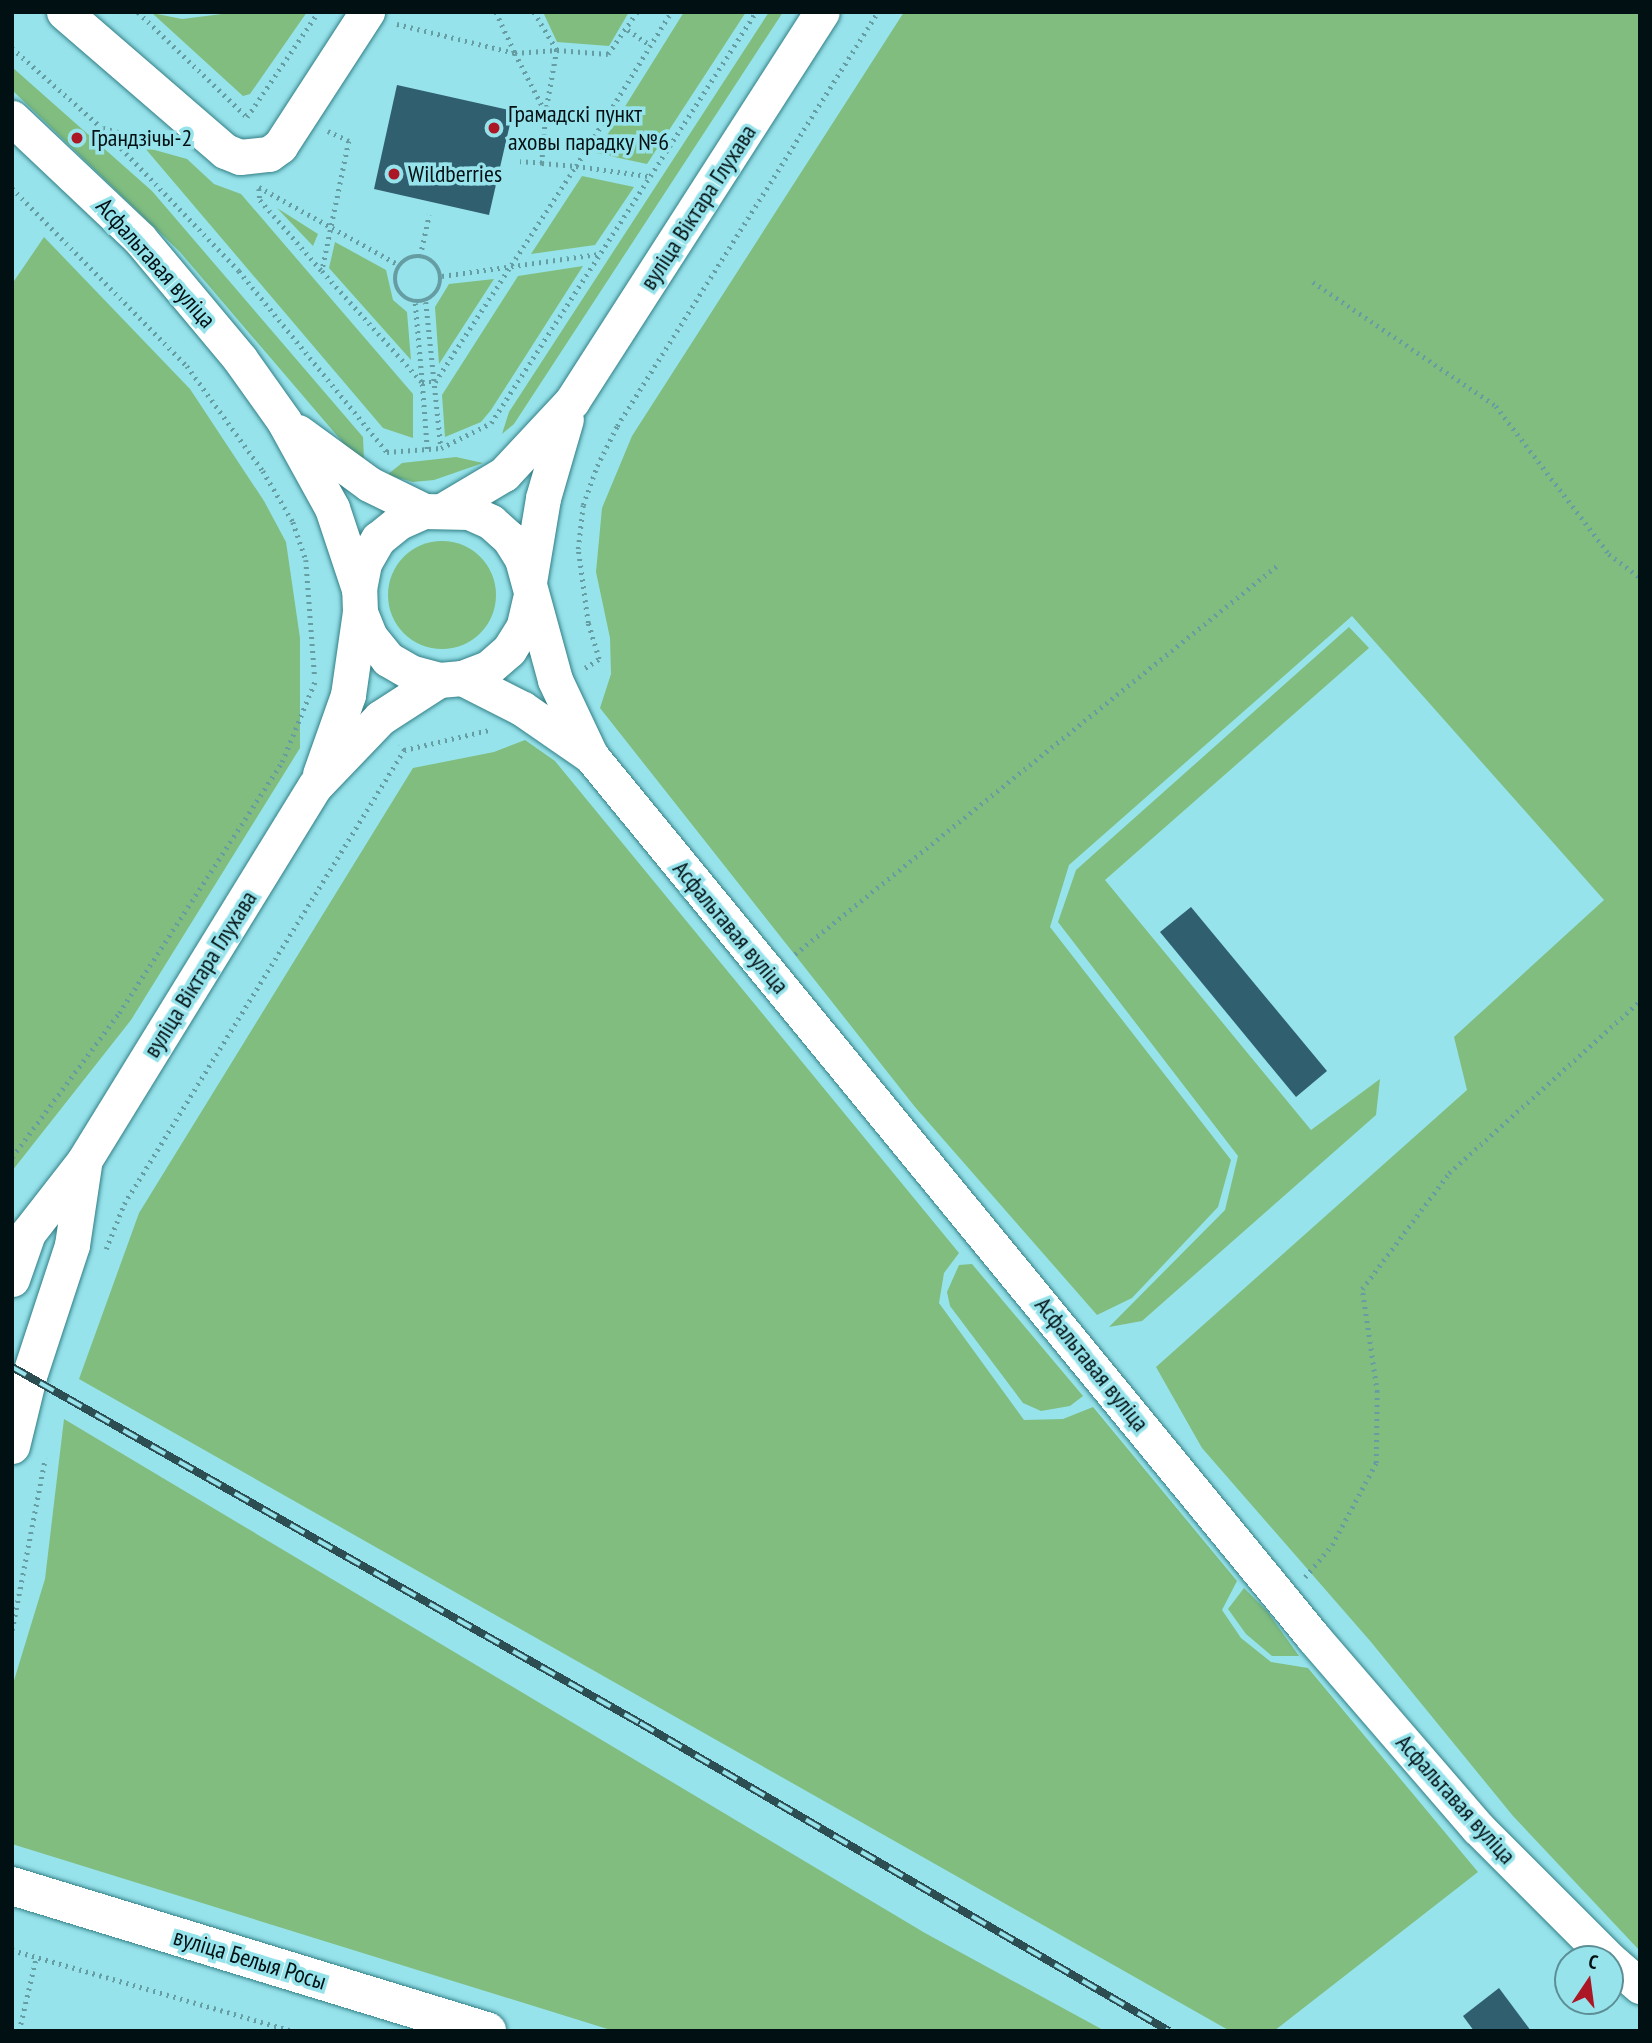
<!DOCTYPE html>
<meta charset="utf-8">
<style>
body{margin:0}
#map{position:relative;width:1652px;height:2043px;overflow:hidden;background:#97e3eb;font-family:"PT Sans Narrow",sans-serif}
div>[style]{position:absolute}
.green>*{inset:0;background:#80bd7f}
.round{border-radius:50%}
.building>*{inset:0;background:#305f70}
.path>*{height:4.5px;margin-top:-2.25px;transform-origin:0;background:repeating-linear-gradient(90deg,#659da3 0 2px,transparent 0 7px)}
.path>.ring{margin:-2.25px;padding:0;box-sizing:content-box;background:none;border:4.5px solid #659da3;border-radius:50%}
.roads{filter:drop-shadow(0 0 2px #327f86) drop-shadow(0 0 2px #327f86)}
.minor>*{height:35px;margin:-17.5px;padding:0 17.5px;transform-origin:17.5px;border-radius:17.5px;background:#fff}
.major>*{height:38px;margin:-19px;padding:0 19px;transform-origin:19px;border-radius:19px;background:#fff}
.rail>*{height:8px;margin-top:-4px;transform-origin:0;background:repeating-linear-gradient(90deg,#97e3eb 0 16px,#2c4e52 0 32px);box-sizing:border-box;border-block:2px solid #2c4e52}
.dots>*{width:19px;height:19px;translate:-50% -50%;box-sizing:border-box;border:4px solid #97e3eb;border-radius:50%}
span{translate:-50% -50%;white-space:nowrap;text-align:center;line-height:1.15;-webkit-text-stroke:7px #97e3eb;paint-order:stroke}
.poi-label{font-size:24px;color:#001013}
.left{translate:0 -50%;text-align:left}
.street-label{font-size:24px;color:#001013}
.frame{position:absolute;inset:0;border:14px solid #001013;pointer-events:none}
.north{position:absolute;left:1554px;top:1945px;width:70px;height:70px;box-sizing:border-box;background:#97e3eb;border:2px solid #5b8f95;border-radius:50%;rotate:13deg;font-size:19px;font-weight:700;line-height:28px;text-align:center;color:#001013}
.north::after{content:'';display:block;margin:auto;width:24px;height:32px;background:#ab1725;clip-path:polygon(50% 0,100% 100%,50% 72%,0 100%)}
</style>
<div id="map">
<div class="green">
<i style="clip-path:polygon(238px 12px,307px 12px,250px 94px,243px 96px,152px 13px,182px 19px)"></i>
<i style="clip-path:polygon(543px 12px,629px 12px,609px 46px,557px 42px)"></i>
<i style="clip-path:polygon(684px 12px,746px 12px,647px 164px,596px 153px)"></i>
<i style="clip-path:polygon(769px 12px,783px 12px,514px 424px,502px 434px,509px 412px)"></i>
<i style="clip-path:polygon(904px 12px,1640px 12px,1640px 1951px,1513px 1816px,1371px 1642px,1202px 1448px,1156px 1367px,1467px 1090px,1454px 1037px,1604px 900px,1352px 616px,1069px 865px,1050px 927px,1231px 1160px,1218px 1207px,1132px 1298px,1097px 1315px,915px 1107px,600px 708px,611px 674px,610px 638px,596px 572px,602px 508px,632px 436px)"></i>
<i style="clip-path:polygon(12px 67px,152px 191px,363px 437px,364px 460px,357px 459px,180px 252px,12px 90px)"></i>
<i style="clip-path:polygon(144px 147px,187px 159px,214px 184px,241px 194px,413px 394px,413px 438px,383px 428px)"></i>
<i style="clip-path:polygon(582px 176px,634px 187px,595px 245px,531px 254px)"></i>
<i style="clip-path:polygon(277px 208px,318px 234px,313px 246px)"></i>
<i style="clip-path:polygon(44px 237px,190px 389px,264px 501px,286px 542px,300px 638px,300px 748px,131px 1020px,12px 1171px,12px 284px)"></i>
<i style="clip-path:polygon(335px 242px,386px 270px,393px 300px,407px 312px,411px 360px,329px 268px)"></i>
<i style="clip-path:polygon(583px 266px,491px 410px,481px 422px,445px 437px,442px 395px,518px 276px)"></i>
<i style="clip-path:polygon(494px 279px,439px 364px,435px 307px,449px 284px)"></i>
<i style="clip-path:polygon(456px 457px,483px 463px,434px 480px,413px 482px,387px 475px,402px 463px)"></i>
<i class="round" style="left:388px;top:541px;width:108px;height:108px"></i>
<i style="clip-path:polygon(1349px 627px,1369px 648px,1105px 880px,1311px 1130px,1380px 1079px,1376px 1115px,1142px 1321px,1109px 1327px,1225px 1210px,1238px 1156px,1058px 922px,1076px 870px)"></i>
<i style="clip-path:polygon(525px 740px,555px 761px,959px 1253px,944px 1273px,939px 1303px,1024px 1420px,1063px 1419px,1093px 1407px,1237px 1581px,1222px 1610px,1241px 1638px,1271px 1662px,1308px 1668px,1478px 1872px,1274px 2031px,1230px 2031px,79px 1379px,139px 1213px,413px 768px,494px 752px)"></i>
<i style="clip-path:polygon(972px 1264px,1083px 1396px,1070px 1406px,1041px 1411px,1023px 1403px,950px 1306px,947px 1292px,959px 1265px)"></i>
<i style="clip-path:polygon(64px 1419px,925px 1933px,1105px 2031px,614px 2031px,12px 1844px,12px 1687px,45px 1579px)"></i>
<i style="clip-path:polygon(1244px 1588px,1267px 1611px,1299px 1656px,1272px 1656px,1246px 1634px,1228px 1609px)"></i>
</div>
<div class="building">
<i style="clip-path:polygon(397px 85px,513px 111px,489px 215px,374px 189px)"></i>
<i style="clip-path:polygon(1191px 907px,1327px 1071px,1296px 1097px,1160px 932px)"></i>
<i style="clip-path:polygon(1499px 1988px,1531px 2031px,1474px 2031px,1463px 2016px)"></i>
</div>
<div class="path">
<i style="left:138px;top:12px;width:151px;rotate:43.9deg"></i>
<i style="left:247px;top:117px;width:127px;rotate:-55.9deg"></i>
<i style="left:496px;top:12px;width:45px;rotate:65.1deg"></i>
<i style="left:515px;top:53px;width:42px;rotate:-4.1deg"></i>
<i style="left:557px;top:50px;width:63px;rotate:100.1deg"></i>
<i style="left:534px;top:12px;width:44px;rotate:58.8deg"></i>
<i style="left:557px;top:50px;width:51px;rotate:4.5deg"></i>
<i style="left:608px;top:54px;width:51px;rotate:-55.4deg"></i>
<i style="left:397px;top:24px;width:122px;rotate:13.8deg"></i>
<i style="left:515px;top:53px;width:68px;rotate:62.7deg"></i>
<i style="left:546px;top:113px;width:50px;rotate:94.6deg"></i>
<i style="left:542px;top:163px;width:22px;rotate:-177deg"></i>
<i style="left:628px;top:30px;width:27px;rotate:34deg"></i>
<i style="left:12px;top:48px;width:120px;rotate:41.6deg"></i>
<i style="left:102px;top:128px;width:198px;rotate:46.2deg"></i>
<i style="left:239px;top:271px;width:234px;rotate:50.7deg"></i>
<i style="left:387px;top:452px;width:54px;rotate:-4.2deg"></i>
<i style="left:441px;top:448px;width:56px;rotate:-26.6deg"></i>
<i style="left:491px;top:423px;width:489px;rotate:-57.2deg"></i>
<i style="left:103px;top:128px;width:65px;rotate:15.1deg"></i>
<i style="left:328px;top:131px;width:23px;rotate:25deg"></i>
<i style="left:349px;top:141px;width:133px;rotate:101.7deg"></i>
<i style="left:322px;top:271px;width:149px;rotate:48deg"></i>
<i style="left:422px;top:382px;width:79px;rotate:-95.1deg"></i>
<i style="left:542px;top:163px;width:34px;rotate:5deg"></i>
<i style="left:576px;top:166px;width:181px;rotate:-58.3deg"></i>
<i style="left:259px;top:187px;width:160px;rotate:29.1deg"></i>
<i style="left:12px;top:188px;width:250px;rotate:45.5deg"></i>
<i style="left:187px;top:366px;width:130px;rotate:54.1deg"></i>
<i style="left:263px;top:471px;width:59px;rotate:59.5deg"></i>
<i style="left:293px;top:522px;width:40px;rotate:71.1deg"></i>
<i style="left:306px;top:560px;width:119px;rotate:85.7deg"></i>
<i style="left:259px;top:189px;width:11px;rotate:85deg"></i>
<i style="left:260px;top:200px;width:94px;rotate:48.9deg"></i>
<i class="ring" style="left:395px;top:256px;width:41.5px;height:41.5px"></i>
<i style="left:420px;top:256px;width:42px;rotate:-77.6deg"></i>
<i style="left:442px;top:276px;width:159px;rotate:-8deg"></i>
<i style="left:1313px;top:282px;width:221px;rotate:34.1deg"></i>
<i style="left:1496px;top:406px;width:186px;rotate:52.6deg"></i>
<i style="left:1609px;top:554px;width:39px;rotate:37deg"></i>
<i style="left:426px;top:302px;width:147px;rotate:84.1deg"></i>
<i style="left:427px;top:449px;width:67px;rotate:-94.3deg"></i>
<i style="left:422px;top:382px;width:13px"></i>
<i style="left:435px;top:382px;width:258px;rotate:-56.9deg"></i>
<i style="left:576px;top:166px;width:73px;rotate:7.9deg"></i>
<i style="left:585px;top:668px;width:17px;rotate:-33deg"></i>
<i style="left:599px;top:659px;width:38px;rotate:-107deg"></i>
<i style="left:588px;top:623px;width:75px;rotate:-97.7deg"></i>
<i style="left:578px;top:549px;width:44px;rotate:-83.5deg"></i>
<i style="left:583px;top:505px;width:41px;rotate:-70.3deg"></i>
<i style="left:597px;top:466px;width:45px;rotate:-63.4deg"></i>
<i style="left:617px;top:426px;width:489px;rotate:-57.8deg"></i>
<i style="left:404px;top:750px;width:87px;rotate:-13.2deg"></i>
<i style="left:795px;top:954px;width:622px;rotate:-38.86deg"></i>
<i style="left:12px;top:1157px;width:179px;rotate:-53.4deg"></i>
<i style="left:119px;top:1013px;width:299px;rotate:-57deg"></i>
<i style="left:282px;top:762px;width:87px;rotate:-67.8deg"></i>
<i style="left:106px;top:1249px;width:48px;rotate:-68.2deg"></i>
<i style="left:124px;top:1204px;width:533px;rotate:-58.34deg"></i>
<i style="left:404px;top:750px;width:7px;rotate:-124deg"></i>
<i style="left:1305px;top:1577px;width:42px;rotate:-49.8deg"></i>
<i style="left:1332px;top:1545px;width:93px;rotate:-61.8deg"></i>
<i style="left:1376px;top:1463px;width:71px;rotate:-89.2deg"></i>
<i style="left:1377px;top:1392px;width:104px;rotate:-98.3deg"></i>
<i style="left:1362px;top:1289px;width:145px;rotate:-53.1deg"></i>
<i style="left:1449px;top:1173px;width:257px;rotate:-42deg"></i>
<i style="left:12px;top:1630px;width:175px;rotate:-79.1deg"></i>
<i style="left:12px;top:1950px;width:291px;rotate:16.1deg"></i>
<i style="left:19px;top:2031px;width:75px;rotate:-76.9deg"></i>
</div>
<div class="roads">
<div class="minor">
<i style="left:64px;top:12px;width:213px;rotate:40.8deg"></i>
<i style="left:225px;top:151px;width:16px;rotate:22deg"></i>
<i style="left:240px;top:157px;width:29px;rotate:-6deg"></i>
<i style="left:269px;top:154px;width:14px;rotate:-36deg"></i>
<i style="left:280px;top:146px;width:160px;rotate:-57deg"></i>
<i style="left:12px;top:118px;width:175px;rotate:43.4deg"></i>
<i style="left:139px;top:238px;width:158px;rotate:50.1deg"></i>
<i style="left:240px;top:359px;width:76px;rotate:54.6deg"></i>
<i style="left:284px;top:421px;width:99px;rotate:61.1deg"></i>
<i style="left:332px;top:508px;width:85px;rotate:71.6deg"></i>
<i style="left:298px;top:432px;width:88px;rotate:36.2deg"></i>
<i style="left:369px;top:484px;width:61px;rotate:26.1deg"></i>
<i style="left:445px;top:509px;width:69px;rotate:-30.7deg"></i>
<i style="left:504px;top:474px;width:100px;rotate:-47deg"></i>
<i style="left:572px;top:401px;width:462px;rotate:-57.3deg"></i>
<i style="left:529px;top:582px;width:85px;rotate:-80.5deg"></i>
<i style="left:543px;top:498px;width:82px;rotate:-73.8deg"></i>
<i style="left:530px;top:599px;width:28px;rotate:103deg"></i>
<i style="left:524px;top:626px;width:28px;rotate:122deg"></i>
<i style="left:509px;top:650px;width:28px;rotate:139deg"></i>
<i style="left:488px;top:668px;width:28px;rotate:159deg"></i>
<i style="left:462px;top:678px;width:23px;rotate:175deg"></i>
<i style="left:439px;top:680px;width:28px;rotate:-165deg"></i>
<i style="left:412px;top:673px;width:28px;rotate:-150deg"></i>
<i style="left:388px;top:659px;width:28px;rotate:-129deg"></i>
<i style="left:370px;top:637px;width:27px;rotate:-112deg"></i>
<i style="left:360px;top:612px;width:23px;rotate:-92deg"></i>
<i style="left:359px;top:589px;width:26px;rotate:-79deg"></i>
<i style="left:364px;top:563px;width:28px;rotate:-60deg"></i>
<i style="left:378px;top:539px;width:27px;rotate:-39deg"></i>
<i style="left:399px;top:522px;width:27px;rotate:-24deg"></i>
<i style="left:424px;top:511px;width:45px;rotate:1.3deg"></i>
<i style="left:469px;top:512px;width:24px;rotate:24deg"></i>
<i style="left:491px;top:522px;width:24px;rotate:42deg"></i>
<i style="left:509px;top:538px;width:25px;rotate:58deg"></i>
<i style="left:522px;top:559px;width:125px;rotate:74.7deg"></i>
<i style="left:555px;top:680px;width:84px;rotate:64.7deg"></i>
<i style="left:591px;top:756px;width:1139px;rotate:50.66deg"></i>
<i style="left:1313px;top:1637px;width:252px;rotate:49.2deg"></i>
<i style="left:1478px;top:1828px;width:185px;rotate:45deg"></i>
<i style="left:462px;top:678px;width:68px;rotate:26.9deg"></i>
<i style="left:523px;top:709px;width:83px;rotate:34.7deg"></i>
<i style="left:320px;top:774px;width:84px;rotate:-70.5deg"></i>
<i style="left:348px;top:695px;width:84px;rotate:-81.8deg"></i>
<i style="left:12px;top:1279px;width:49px;rotate:-70.8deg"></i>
<i style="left:28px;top:1233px;width:91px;rotate:-52.1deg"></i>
<i style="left:84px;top:1161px;width:440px;rotate:-58.4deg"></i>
<i style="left:315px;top:786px;width:94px;rotate:-46.3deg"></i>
<i style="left:380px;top:718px;width:70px;rotate:-32.8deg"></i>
<i style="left:12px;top:1446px;width:72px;rotate:-76.3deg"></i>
<i style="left:29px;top:1376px;width:138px;rotate:-71.8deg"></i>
<i style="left:72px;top:1245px;width:81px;rotate:-81.5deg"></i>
<i style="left:1610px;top:1960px;width:40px;rotate:41deg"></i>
</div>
<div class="major">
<i style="left:12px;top:1886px;width:497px;rotate:17deg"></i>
</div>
</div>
<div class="rail">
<i style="left:12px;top:1367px;width:722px;rotate:29.55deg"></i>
<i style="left:640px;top:1723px;width:612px;rotate:30.21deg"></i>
</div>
<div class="dots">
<i style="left:494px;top:128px;background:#ab1725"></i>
<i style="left:77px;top:138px;background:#ab1725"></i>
<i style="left:394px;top:174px;background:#ab1725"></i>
</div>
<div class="poi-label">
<span class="left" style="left:508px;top:128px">Грамадскі пункт<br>аховы парадку №6</span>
<span class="left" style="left:91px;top:138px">Грандзічы-2</span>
<span class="left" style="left:408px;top:174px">Wildberries</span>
</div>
<div class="street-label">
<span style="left:698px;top:207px;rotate:-57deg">вуліца Віктара Глухава</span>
<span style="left:156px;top:263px;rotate:48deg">Асфальтавая вуліца</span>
<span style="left:731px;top:927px;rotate:50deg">Асфальтавая вуліца</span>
<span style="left:200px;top:974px;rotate:-58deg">вуліца Віктара Глухава</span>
<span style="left:1092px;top:1364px;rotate:51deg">Асфальтавая вуліца</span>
<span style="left:1456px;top:1799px;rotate:48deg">Асфальтавая вуліца</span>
<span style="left:250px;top:1959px;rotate:17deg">вуліца Белыя Росы</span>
</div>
<div class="frame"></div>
<div class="north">С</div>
</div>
